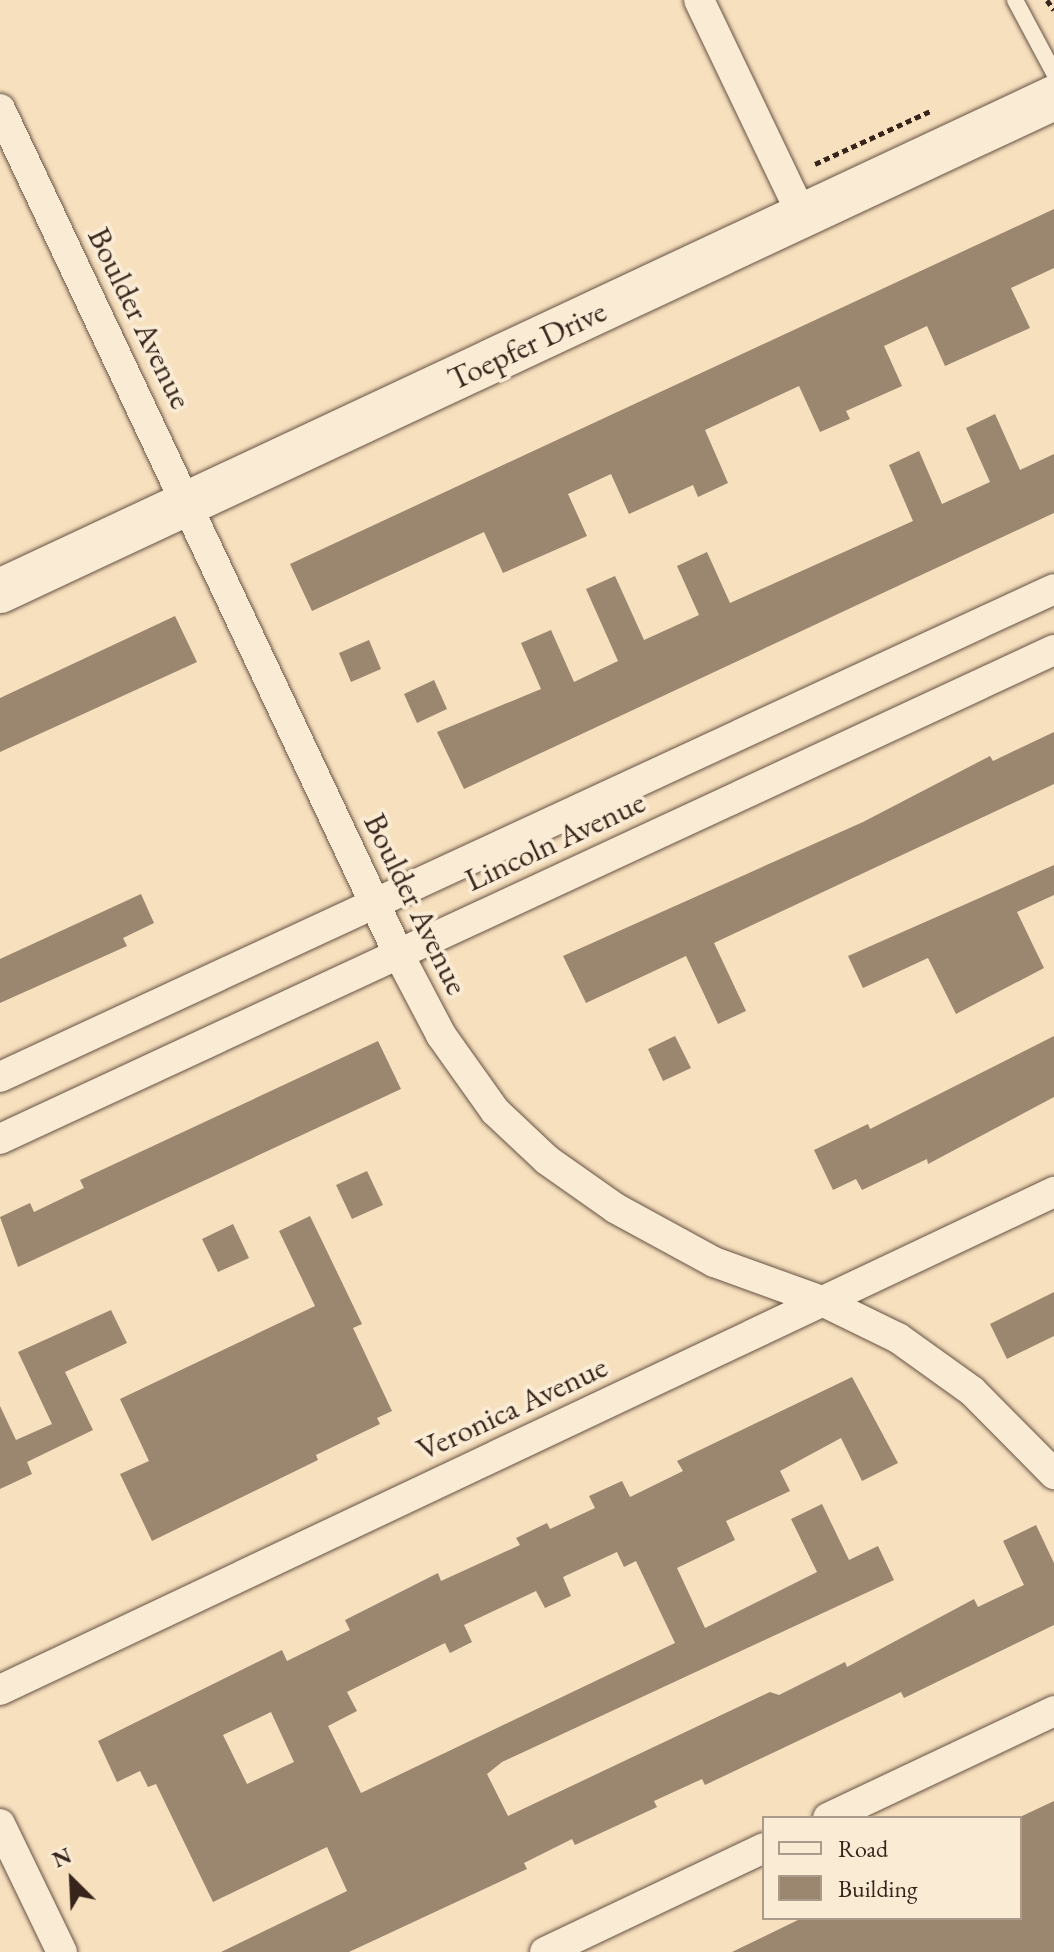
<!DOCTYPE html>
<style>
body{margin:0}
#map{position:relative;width:1054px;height:1952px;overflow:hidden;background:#f7e0be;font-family:"EB Garamond",serif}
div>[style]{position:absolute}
.building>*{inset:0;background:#9b8670}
.path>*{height:5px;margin-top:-2.5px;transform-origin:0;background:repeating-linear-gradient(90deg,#37241b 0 6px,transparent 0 10px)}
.roads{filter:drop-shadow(0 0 2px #675344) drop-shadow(0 0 2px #675344)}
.lane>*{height:16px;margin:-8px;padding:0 8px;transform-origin:8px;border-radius:8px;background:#faebd5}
.street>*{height:30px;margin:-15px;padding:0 15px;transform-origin:15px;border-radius:15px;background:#faebd5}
.secondary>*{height:44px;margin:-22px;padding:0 22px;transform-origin:22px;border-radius:22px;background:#faebd5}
span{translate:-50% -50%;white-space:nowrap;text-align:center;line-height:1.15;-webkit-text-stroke:8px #faebd5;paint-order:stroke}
.street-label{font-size:32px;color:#37241b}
.legend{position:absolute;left:762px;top:1816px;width:260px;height:104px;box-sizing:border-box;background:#faebd5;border:2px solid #ac9b8b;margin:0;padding:10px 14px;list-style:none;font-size:24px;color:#37241b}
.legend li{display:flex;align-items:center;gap:16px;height:40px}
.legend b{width:40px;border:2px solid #ac9b8b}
.north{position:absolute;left:32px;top:1840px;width:80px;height:80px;-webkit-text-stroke:6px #faebd5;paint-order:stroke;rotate:336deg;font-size:22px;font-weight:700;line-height:32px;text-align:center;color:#37241b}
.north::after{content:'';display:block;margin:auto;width:28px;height:36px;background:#37241b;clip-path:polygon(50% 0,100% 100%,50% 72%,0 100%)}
</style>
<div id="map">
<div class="building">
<i style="clip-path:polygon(1054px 209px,1054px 268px,1011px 288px,1030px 328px,945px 366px,927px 326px,884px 346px,902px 386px,846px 411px,850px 419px,820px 432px,799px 386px,705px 430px,728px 483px,698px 497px,693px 485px,629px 514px,611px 474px,568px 494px,587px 536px,503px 573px,484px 532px,312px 611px,290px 564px)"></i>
<i style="clip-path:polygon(995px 414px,1020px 470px,1054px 454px,1054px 513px,464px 789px,437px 732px,541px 689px,521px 643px,551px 630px,574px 682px,618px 661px,586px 589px,615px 576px,644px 640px,699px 615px,677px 566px,707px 552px,730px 603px,913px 521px,889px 465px,919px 451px,942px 504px,990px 482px,966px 428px)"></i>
<i style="clip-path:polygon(175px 616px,197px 662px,0 752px,0 698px)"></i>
<i style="clip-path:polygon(369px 640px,381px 669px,351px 682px,339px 653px)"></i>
<i style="clip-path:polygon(434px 680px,447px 709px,417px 723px,404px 694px)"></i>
<i style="clip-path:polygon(1054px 732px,1054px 784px,714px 943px,746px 1011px,718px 1024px,686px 956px,586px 1003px,563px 956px,863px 822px,990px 756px,993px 761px)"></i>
<i style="clip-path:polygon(1054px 865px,1054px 895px,1017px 912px,1044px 968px,956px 1014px,928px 958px,863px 988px,848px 956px)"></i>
<i style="clip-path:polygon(141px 894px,154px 923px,123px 938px,127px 946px,0 1003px,0 959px)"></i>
<i style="clip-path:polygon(675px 1036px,691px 1068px,663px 1081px,648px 1049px)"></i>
<i style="clip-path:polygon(1054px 1036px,1054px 1097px,928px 1164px,927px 1159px,862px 1190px,856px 1179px,833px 1190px,814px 1150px,868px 1124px,870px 1129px)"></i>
<i style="clip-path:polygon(378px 1041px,401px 1089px,18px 1267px,0 1217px,30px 1203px,34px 1212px,84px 1188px,80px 1180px)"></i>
<i style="clip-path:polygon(367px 1171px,383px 1205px,352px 1219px,336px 1185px)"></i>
<i style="clip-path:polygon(310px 1216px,362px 1324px,353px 1328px,392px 1411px,377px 1418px,380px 1424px,316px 1455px,318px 1460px,152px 1541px,120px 1474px,149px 1461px,120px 1399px,315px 1306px,279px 1231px)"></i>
<i style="clip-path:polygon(233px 1224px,249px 1258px,218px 1272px,202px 1239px)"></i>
<i style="clip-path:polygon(1054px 1292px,1054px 1336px,1007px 1359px,990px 1324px)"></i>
<i style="clip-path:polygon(111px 1310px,127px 1343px,65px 1372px,93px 1430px,27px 1462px,32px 1474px,0 1489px,0 1406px,16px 1440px,52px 1424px,18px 1352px)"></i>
<i style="clip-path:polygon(evenodd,852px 1377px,898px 1463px,862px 1481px,841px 1438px,780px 1471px,790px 1491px,726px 1521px,735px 1540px,677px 1568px,705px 1628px,817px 1572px,791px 1519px,822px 1504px,849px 1560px,878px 1546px,894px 1580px,502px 1762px,487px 1774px,508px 1816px,770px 1692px,779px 1695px,845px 1662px,847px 1667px,974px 1599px,978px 1607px,1024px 1585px,1003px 1541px,1036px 1525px,1054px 1563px,1054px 1625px,904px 1698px,901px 1692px,705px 1785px,702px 1779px,654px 1801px,657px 1807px,575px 1845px,572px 1839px,524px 1863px,527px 1869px,349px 1952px,221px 1952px,347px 1891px,327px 1847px,213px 1902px,156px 1784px,148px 1787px,140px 1771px,117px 1782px,98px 1741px,282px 1650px,287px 1661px,350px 1630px,345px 1620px,438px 1573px,441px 1581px,520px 1545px,516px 1538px,547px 1523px,550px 1529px,595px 1508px,589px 1496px,622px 1481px,630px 1497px,683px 1471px,677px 1461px,852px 1377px,617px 1552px,624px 1567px,636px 1561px,675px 1643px,361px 1793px,328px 1726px,357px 1711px,347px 1692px,445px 1643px,450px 1653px,472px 1642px,464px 1625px,536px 1591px,545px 1608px,571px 1596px,563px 1577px,617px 1552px,852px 1377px,271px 1712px,294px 1762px,247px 1784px,223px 1735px,271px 1712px)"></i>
<i style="clip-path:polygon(1054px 1801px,1054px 1952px,732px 1952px,802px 1918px,1020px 1918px,1020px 1817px)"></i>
</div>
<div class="path">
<i style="left:1047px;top:0;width:12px;rotate:55deg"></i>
<i style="left:815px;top:164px;width:127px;rotate:-24.7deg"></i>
</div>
<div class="roads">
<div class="lane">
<i style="left:1015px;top:0;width:83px;rotate:61.9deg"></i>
</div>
<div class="street">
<i style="left:699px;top:0;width:241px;rotate:64.4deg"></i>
<i style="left:0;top:109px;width:933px;rotate:64.75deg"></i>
<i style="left:398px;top:953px;width:93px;rotate:62.3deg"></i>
<i style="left:441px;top:1035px;width:93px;rotate:54.6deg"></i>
<i style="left:495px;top:1111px;width:71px;rotate:43.3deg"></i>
<i style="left:547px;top:1160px;width:83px;rotate:35.2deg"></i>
<i style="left:615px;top:1208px;width:113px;rotate:28.6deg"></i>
<i style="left:714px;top:1262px;width:115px;rotate:19.9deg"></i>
<i style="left:822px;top:1301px;width:85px;rotate:26deg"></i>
<i style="left:898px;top:1338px;width:91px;rotate:35.6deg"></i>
<i style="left:972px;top:1391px;width:117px;rotate:45.3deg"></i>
<i style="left:0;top:1077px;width:1161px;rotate:-24.84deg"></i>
<i style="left:0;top:1139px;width:1162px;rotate:-24.89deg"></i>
<i style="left:0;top:1690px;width:1166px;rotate:-25.29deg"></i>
<i style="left:828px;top:1818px;width:250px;rotate:-25.3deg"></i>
<i style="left:0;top:1824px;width:142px;rotate:64.2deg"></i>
<i style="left:545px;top:1952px;width:242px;rotate:-25.4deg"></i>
</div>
<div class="secondary">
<i style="left:0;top:591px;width:1164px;rotate:-25.07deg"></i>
</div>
</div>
<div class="street-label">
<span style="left:140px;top:318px;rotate:64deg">Boulder Avenue</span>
<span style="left:527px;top:345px;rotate:-25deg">Toepfer Drive</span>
<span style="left:555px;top:841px;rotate:-25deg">Lincoln Avenue</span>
<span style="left:416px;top:904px;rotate:64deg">Boulder Avenue</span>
<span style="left:512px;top:1408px;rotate:-25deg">Veronica Avenue</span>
</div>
<ul class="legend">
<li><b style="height:10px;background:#faebd5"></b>Road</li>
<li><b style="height:22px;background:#9b8670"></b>Building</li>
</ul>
<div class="north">N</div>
</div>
